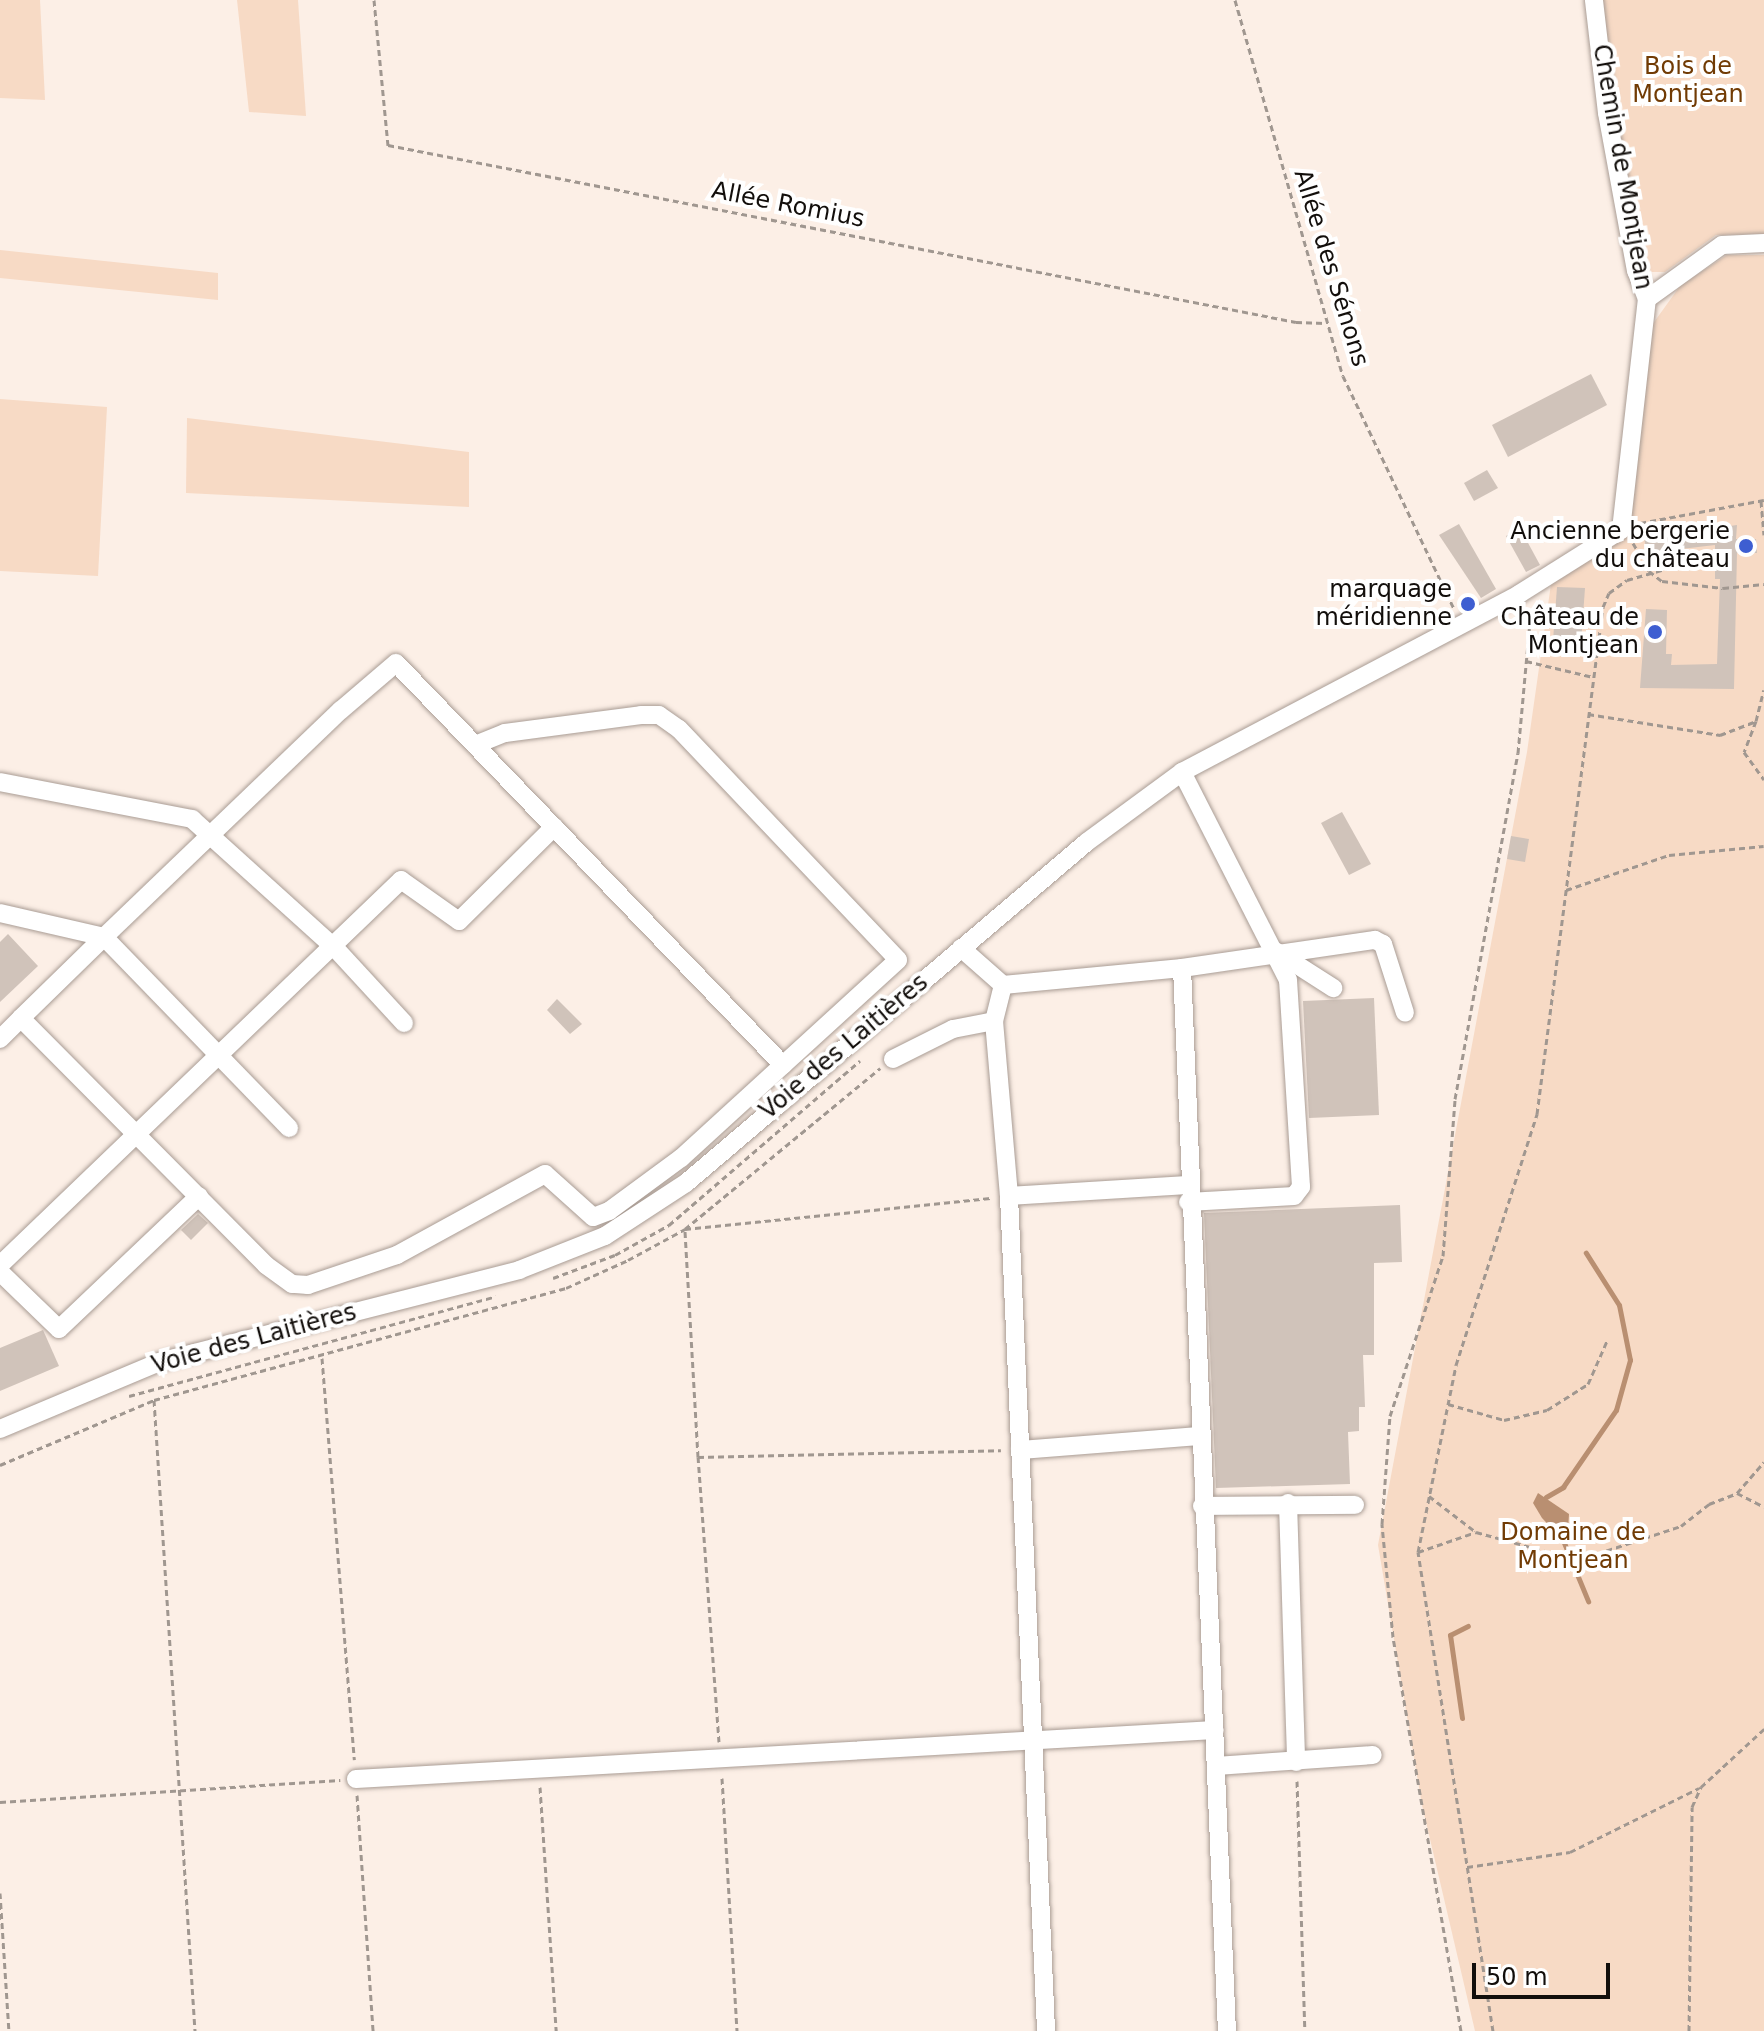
<!DOCTYPE html>
<meta charset="utf-8">
<style>
body{margin:0}
#map{position:relative;width:1764px;height:2031px;overflow:hidden;background:#fcefe6;font-family:"DejaVu Sans",sans-serif}
div>[style]{position:absolute}
.green>*{inset:0;background:#f7dac5}
.water>*{inset:0;background:#b98f71}
.stream>*{height:5px;margin:-2.5px;padding:0 2.5px;transform-origin:2.5px;border-radius:2.5px;background:#b98f71}
.building>*{inset:0;background:#d0c3ba}
.path>*{height:3px;margin-top:-1.5px;transform-origin:0;background:repeating-linear-gradient(90deg,#a09790 0 6px,transparent 0 10px)}
.roads{filter:drop-shadow(0 0 2px #a99c94) drop-shadow(0 0 2px #a99c94)}
.minor>*{height:18px;margin:-9px;padding:0 9px;transform-origin:9px;border-radius:9px;background:#fff}
.dots>*{width:22px;height:22px;translate:-50% -50%;box-sizing:border-box;border:4px solid #fff;border-radius:50%}
span{translate:-50% -50%;white-space:nowrap;text-align:center;line-height:1.15;-webkit-text-stroke:8px #fff;paint-order:stroke}
.park-label{font-size:24px;color:#713b04}
.street-label{font-size:24px;color:#120e0b}
.poi-label{font-size:24px;color:#120e0b}
.right{translate:-100% -50%;text-align:right}
.scale{position:absolute;left:1472px;top:1963px;width:138px;height:36px;box-sizing:border-box;border:4px solid #120e0b;border-top:0;padding-left:10px;font-size:24px;line-height:28px;white-space:nowrap;color:#120e0b;-webkit-text-stroke:6px #fff;paint-order:stroke}
</style>
<div id="map">
<div class="green">
<i style="clip-path:polygon(0 0,40px 0,45px 100px,0 98px)"></i>
<i style="clip-path:polygon(237px 0,298px 0,306px 116px,249px 112px)"></i>
<i style="clip-path:polygon(1603px 0,1764px 0,1764px 234px,1716px 235px,1665px 272px,1649px 272px,1640px 260px,1620px 163px)"></i>
<i style="clip-path:polygon(0 250px,218px 273px,218px 300px,0 278px)"></i>
<i style="clip-path:polygon(1727px 255px,1764px 255px,1764px 2031px,1475px 2031px,1422px 1805px,1378px 1545px,1527px 752px,1551px 584px,1620px 540px,1652px 325px,1680px 286px)"></i>
<i style="clip-path:polygon(0 399px,107px 407px,98px 576px,0 571px)"></i>
<i style="clip-path:polygon(187px 418px,469px 452px,469px 507px,186px 493px)"></i>
</div>
<div class="water">
<i style="clip-path:polygon(1538px 1493px,1569px 1514px,1568px 1531px,1556px 1533px,1542px 1518px,1533px 1503px)"></i>
</div>
<div class="stream">
<i style="left:1546px;top:1497px;width:20px;rotate:-30deg"></i>
<i style="left:1563px;top:1487px;width:93px;rotate:-55.5deg"></i>
<i style="left:1616px;top:1410px;width:52px;rotate:-74.4deg"></i>
<i style="left:1630px;top:1360px;width:56px;rotate:-101.3deg"></i>
<i style="left:1619px;top:1305px;width:62px;rotate:-122.4deg"></i>
<i style="left:1560px;top:1533px;width:74px;rotate:67.6deg"></i>
<i style="left:1462px;top:1718px;width:84px;rotate:-98.2deg"></i>
<i style="left:1450px;top:1635px;width:20px;rotate:-27deg"></i>
</div>
<div class="building">
<i style="clip-path:polygon(1591px 374px,1607px 405px,1508px 457px,1492px 425px)"></i>
<i style="clip-path:polygon(1487px 470px,1498px 488px,1474px 501px,1464px 483px)"></i>
<i style="clip-path:polygon(1459px 524px,1496px 589px,1481px 598px,1439px 535px)"></i>
<i style="clip-path:polygon(1737px 525px,1736px 539px,1756px 539px,1757px 553px,1737px 553px,1734px 689px,1640px 688px,1646px 609px,1667px 610px,1666px 654px,1672px 654px,1671px 665px,1717px 664px,1720px 579px,1715px 579px,1715px 545px,1647px 553px,1644px 538px)"></i>
<i style="clip-path:polygon(1520px 528px,1540px 565px,1526px 572px,1506px 536px)"></i>
<i style="clip-path:polygon(1557px 587px,1585px 588px,1580px 657px,1552px 654px)"></i>
<i style="clip-path:polygon(1342px 812px,1371px 864px,1349px 875px,1321px 823px)"></i>
<i style="clip-path:polygon(1511px 836px,1529px 839px,1525px 862px,1507px 859px)"></i>
<i style="clip-path:polygon(8px 934px,38px 966px,0 1002px,0 942px)"></i>
<i style="clip-path:polygon(1374px 998px,1379px 1115px,1309px 1118px,1303px 1001px)"></i>
<i style="clip-path:polygon(557px 999px,582px 1024px,570px 1034px,547px 1010px)"></i>
<i style="clip-path:polygon(1400px 1205px,1402px 1262px,1374px 1263px,1374px 1355px,1363px 1355px,1365px 1407px,1359px 1407px,1359px 1431px,1348px 1432px,1350px 1484px,1216px 1488px,1204px 1213px)"></i>
<i style="clip-path:polygon(198px 1214px,208px 1223px,191px 1240px,181px 1230px)"></i>
<i style="clip-path:polygon(43px 1330px,59px 1366px,0 1391px,0 1348px)"></i>
</div>
<div class="path">
<i style="left:374px;top:0;width:146px;rotate:84.5deg"></i>
<i style="left:388px;top:145px;width:925px;rotate:11.03deg"></i>
<i style="left:1296px;top:322px;width:29px;rotate:2deg"></i>
<i style="left:1235px;top:0;width:391px;rotate:74deg"></i>
<i style="left:1343px;top:376px;width:258px;rotate:64.5deg"></i>
<i style="left:1761px;top:501px;width:34px;rotate:85deg"></i>
<i style="left:1640px;top:523px;width:126px;rotate:-10.5deg"></i>
<i style="left:1633px;top:543px;width:32px;rotate:60deg"></i>
<i style="left:1649px;top:571px;width:16px;rotate:38deg"></i>
<i style="left:1662px;top:581px;width:61px;rotate:6.5deg"></i>
<i style="left:1723px;top:588px;width:41px;rotate:-5.6deg"></i>
<i style="left:1526px;top:661px;width:69px;rotate:13.4deg"></i>
<i style="left:1588px;top:714px;width:134px;rotate:9deg"></i>
<i style="left:1720px;top:735px;width:39px;rotate:-21deg"></i>
<i style="left:1756px;top:721px;width:32px;rotate:-76deg"></i>
<i style="left:1756px;top:721px;width:33px;rotate:111deg"></i>
<i style="left:1744px;top:752px;width:34px;rotate:54deg"></i>
<i style="left:1566px;top:890px;width:109px;rotate:-18.8deg"></i>
<i style="left:1669px;top:855px;width:95px;rotate:-5.4deg"></i>
<i style="left:553px;top:1278px;width:66px;rotate:-20.4deg"></i>
<i style="left:615px;top:1255px;width:62px;rotate:-29.1deg"></i>
<i style="left:669px;top:1225px;width:252px;rotate:-40.7deg"></i>
<i style="left:322px;top:1358px;width:403px;rotate:85.4deg"></i>
<i style="left:129px;top:1396px;width:380px;rotate:-15.2deg"></i>
<i style="left:154px;top:1400px;width:632px;rotate:86.28deg"></i>
<i style="left:1448px;top:1404px;width:58px;rotate:15.9deg"></i>
<i style="left:1504px;top:1420px;width:44px;rotate:-13.1deg"></i>
<i style="left:1547px;top:1410px;width:49px;rotate:-32.4deg"></i>
<i style="left:1588px;top:1384px;width:47px;rotate:-66.2deg"></i>
<i style="left:698px;top:1457px;width:228px;rotate:-93.3deg"></i>
<i style="left:685px;top:1229px;width:307px;rotate:-5.8deg"></i>
<i style="left:0;top:1465px;width:167px;rotate:-22.9deg"></i>
<i style="left:154px;top:1400px;width:427px;rotate:-15.2deg"></i>
<i style="left:566px;top:1288px;width:68px;rotate:-24.3deg"></i>
<i style="left:628px;top:1260px;width:65px;rotate:-28.5deg"></i>
<i style="left:685px;top:1229px;width:253px;rotate:-39.5deg"></i>
<i style="left:1737px;top:1493px;width:30px;rotate:27deg"></i>
<i style="left:1429px;top:1496px;width:59px;rotate:37.5deg"></i>
<i style="left:1418px;top:1552px;width:61px;rotate:-19deg"></i>
<i style="left:1476px;top:1532px;width:106px;rotate:15.4deg"></i>
<i style="left:1578px;top:1560px;width:108px;rotate:-18.3deg"></i>
<i style="left:1681px;top:1526px;width:36px;rotate:-38deg"></i>
<i style="left:1709px;top:1504px;width:30px;rotate:-21deg"></i>
<i style="left:1737px;top:1493px;width:41px;rotate:-48.9deg"></i>
<i style="left:719px;top:1742px;width:286px;rotate:-94.2deg"></i>
<i style="left:698px;top:1457px;width:303px;rotate:-1.3deg"></i>
<i style="left:722px;top:1778px;width:253px;rotate:86.6deg"></i>
<i style="left:1297px;top:1781px;width:250px;rotate:88.2deg"></i>
<i style="left:540px;top:1787px;width:245px;rotate:86.2deg"></i>
<i style="left:357px;top:1795px;width:237px;rotate:86.1deg"></i>
<i style="left:0;top:1802px;width:341px;rotate:-3.7deg"></i>
<i style="left:1467px;top:1867px;width:104px;rotate:-8.3deg"></i>
<i style="left:1570px;top:1852px;width:144px;rotate:-26.4deg"></i>
<i style="left:0;top:1893px;width:138px;rotate:86.3deg"></i>
<i style="left:1461px;top:2031px;width:400px;rotate:-99.8deg"></i>
<i style="left:1393px;top:1637px;width:114px;rotate:-95.6deg"></i>
<i style="left:1382px;top:1524px;width:108px;rotate:-85.8deg"></i>
<i style="left:1390px;top:1416px;width:169px;rotate:-71.7deg"></i>
<i style="left:1443px;top:1256px;width:157px;rotate:-85.6deg"></i>
<i style="left:1455px;top:1099px;width:352px;rotate:-79.7deg"></i>
<i style="left:1518px;top:753px;width:132px;rotate:-84.8deg"></i>
<i style="left:1530px;top:622px;width:13px;rotate:-113deg"></i>
<i style="left:1493px;top:2031px;width:485px;rotate:-98.9deg"></i>
<i style="left:1418px;top:1552px;width:191px;rotate:-78.5deg"></i>
<i style="left:1456px;top:1365px;width:264px;rotate:-72.1deg"></i>
<i style="left:1537px;top:1114px;width:511px;rotate:-82.58deg"></i>
<i style="left:1603px;top:607px;width:15px;rotate:-67deg"></i>
<i style="left:1609px;top:593px;width:22px;rotate:-36deg"></i>
<i style="left:1627px;top:580px;width:79px;rotate:-16.1deg"></i>
<i style="left:1689px;top:2031px;width:224px;rotate:-89.2deg"></i>
<i style="left:1692px;top:1807px;width:22px;rotate:-66deg"></i>
<i style="left:1701px;top:1787px;width:86px;rotate:-42.6deg"></i>
</div>
<div class="roads">
<div class="minor">
<i style="left:1647px;top:299px;width:92px;rotate:-35.8deg"></i>
<i style="left:1722px;top:245px;width:42px;rotate:-2.7deg"></i>
<i style="left:475px;top:745px;width:32px;rotate:-22deg"></i>
<i style="left:505px;top:733px;width:137px;rotate:-7.5deg"></i>
<i style="left:641px;top:715px;width:18px"></i>
<i style="left:659px;top:715px;width:24px;rotate:35deg"></i>
<i style="left:679px;top:729px;width:318px;rotate:46.5deg"></i>
<i style="left:898px;top:960px;width:156px;rotate:137.6deg"></i>
<i style="left:1182px;top:772px;width:233px;rotate:63deg"></i>
<i style="left:1288px;top:980px;width:207px;rotate:86.4deg"></i>
<i style="left:1301px;top:1187px;width:11px;rotate:128deg"></i>
<i style="left:1294px;top:1196px;width:106px;rotate:176.8deg"></i>
<i style="left:0;top:782px;width:196px;rotate:10.9deg"></i>
<i style="left:192px;top:819px;width:193px;rotate:42.1deg"></i>
<i style="left:335px;top:948px;width:102px;rotate:47.4deg"></i>
<i style="left:0;top:913px;width:107px;rotate:13deg"></i>
<i style="left:104px;top:937px;width:266px;rotate:45.9deg"></i>
<i style="left:961px;top:948px;width:56px;rotate:41.4deg"></i>
<i style="left:1003px;top:985px;width:180px;rotate:-5.4deg"></i>
<i style="left:1182px;top:968px;width:1064px;rotate:87.58deg"></i>
<i style="left:1277px;top:952px;width:67px;rotate:32.7deg"></i>
<i style="left:1182px;top:968px;width:195px;rotate:-8.3deg"></i>
<i style="left:1375px;top:940px;width:9px;rotate:27deg"></i>
<i style="left:1383px;top:944px;width:72px;rotate:72.3deg"></i>
<i style="left:1003px;top:985px;width:37px;rotate:104deg"></i>
<i style="left:994px;top:1021px;width:176px;rotate:85.1deg"></i>
<i style="left:1009px;top:1196px;width:836px;rotate:87.46deg"></i>
<i style="left:0;top:1039px;width:30px;rotate:-45deg"></i>
<i style="left:21px;top:1018px;width:116px;rotate:-44.3deg"></i>
<i style="left:104px;top:937px;width:328px;rotate:-43.8deg"></i>
<i style="left:341px;top:710px;width:72px;rotate:-40.5deg"></i>
<i style="left:396px;top:663px;width:558px;rotate:46.09deg"></i>
<i style="left:783px;top:1065px;width:138px;rotate:137.6deg"></i>
<i style="left:681px;top:1158px;width:89px;rotate:143.6deg"></i>
<i style="left:609px;top:1211px;width:17px;rotate:159deg"></i>
<i style="left:593px;top:1217px;width:64px;rotate:-138.1deg"></i>
<i style="left:545px;top:1174px;width:169px;rotate:151.3deg"></i>
<i style="left:397px;top:1255px;width:94px;rotate:161.4deg"></i>
<i style="left:308px;top:1285px;width:16px;rotate:-176deg"></i>
<i style="left:292px;top:1284px;width:32px;rotate:-144deg"></i>
<i style="left:266px;top:1265px;width:348px;rotate:-134.8deg"></i>
<i style="left:893px;top:1059px;width:67px;rotate:-26.6deg"></i>
<i style="left:953px;top:1029px;width:42px;rotate:-11deg"></i>
<i style="left:1009px;top:1196px;width:178px;rotate:-3.5deg"></i>
<i style="left:0;top:1265px;width:556px;rotate:-43.83deg"></i>
<i style="left:401px;top:880px;width:71px;rotate:35.3deg"></i>
<i style="left:459px;top:921px;width:134px;rotate:-44.7deg"></i>
<i style="left:0;top:1272px;width:82px;rotate:44deg"></i>
<i style="left:59px;top:1329px;width:193px;rotate:-43.5deg"></i>
<i style="left:0;top:1429px;width:173px;rotate:-22.8deg"></i>
<i style="left:159px;top:1362px;width:372px;rotate:-14.3deg"></i>
<i style="left:519px;top:1270px;width:92px;rotate:-21.6deg"></i>
<i style="left:605px;top:1236px;width:97px;rotate:-33.2deg"></i>
<i style="left:686px;top:1183px;width:526px;rotate:-40.38deg"></i>
<i style="left:1087px;top:842px;width:118px;rotate:-36.4deg"></i>
<i style="left:1182px;top:772px;width:381px;rotate:-27.8deg"></i>
<i style="left:1519px;top:594px;width:120px;rotate:-32.1deg"></i>
<i style="left:1621px;top:530px;width:232px;rotate:-83.6deg"></i>
<i style="left:1647px;top:299px;width:30px;rotate:-111deg"></i>
<i style="left:1636px;top:271px;width:161px;rotate:-100.4deg"></i>
<i style="left:1607px;top:113px;width:114px;rotate:-96.6deg"></i>
<i style="left:1020px;top:1450px;width:180px;rotate:-4.5deg"></i>
<i style="left:1288px;top:1503px;width:259px;rotate:88.2deg"></i>
<i style="left:1202px;top:1506px;width:153px;rotate:-0.4deg"></i>
<i style="left:1216px;top:1766px;width:157px;rotate:-4deg"></i>
<i style="left:356px;top:1779px;width:860px;rotate:-3.26deg"></i>
</div>
</div>
<div class="dots">
<i style="left:1746px;top:546px;background:#3e5ed1"></i>
<i style="left:1468px;top:604px;background:#3e5ed1"></i>
<i style="left:1655px;top:632px;background:#3e5ed1"></i>
</div>
<div class="park-label">
<span style="left:1688px;top:81px">Bois de<br>Montjean</span>
<span style="left:1573px;top:1547px">Domaine de<br>Montjean</span>
</div>
<div class="street-label">
<span style="left:1622px;top:167px;rotate:80deg">Chemin de Montjean</span>
<span style="left:788px;top:205px;rotate:11deg">Allée Romius</span>
<span style="left:1331px;top:268px;rotate:73deg">Allée des Sénons</span>
<span style="left:844px;top:1047px;rotate:-40deg">Voie des Laitières</span>
<span style="left:254px;top:1339px;rotate:-15deg">Voie des Laitières</span>
</div>
<div class="poi-label">
<span class="right" style="left:1730px;top:546px">Ancienne bergerie<br>du château</span>
<span class="right" style="left:1452px;top:604px">marquage<br>méridienne</span>
<span class="right" style="left:1639px;top:632px">Château de<br>Montjean</span>
</div>
<div class="scale">50 m</div>
</div>
